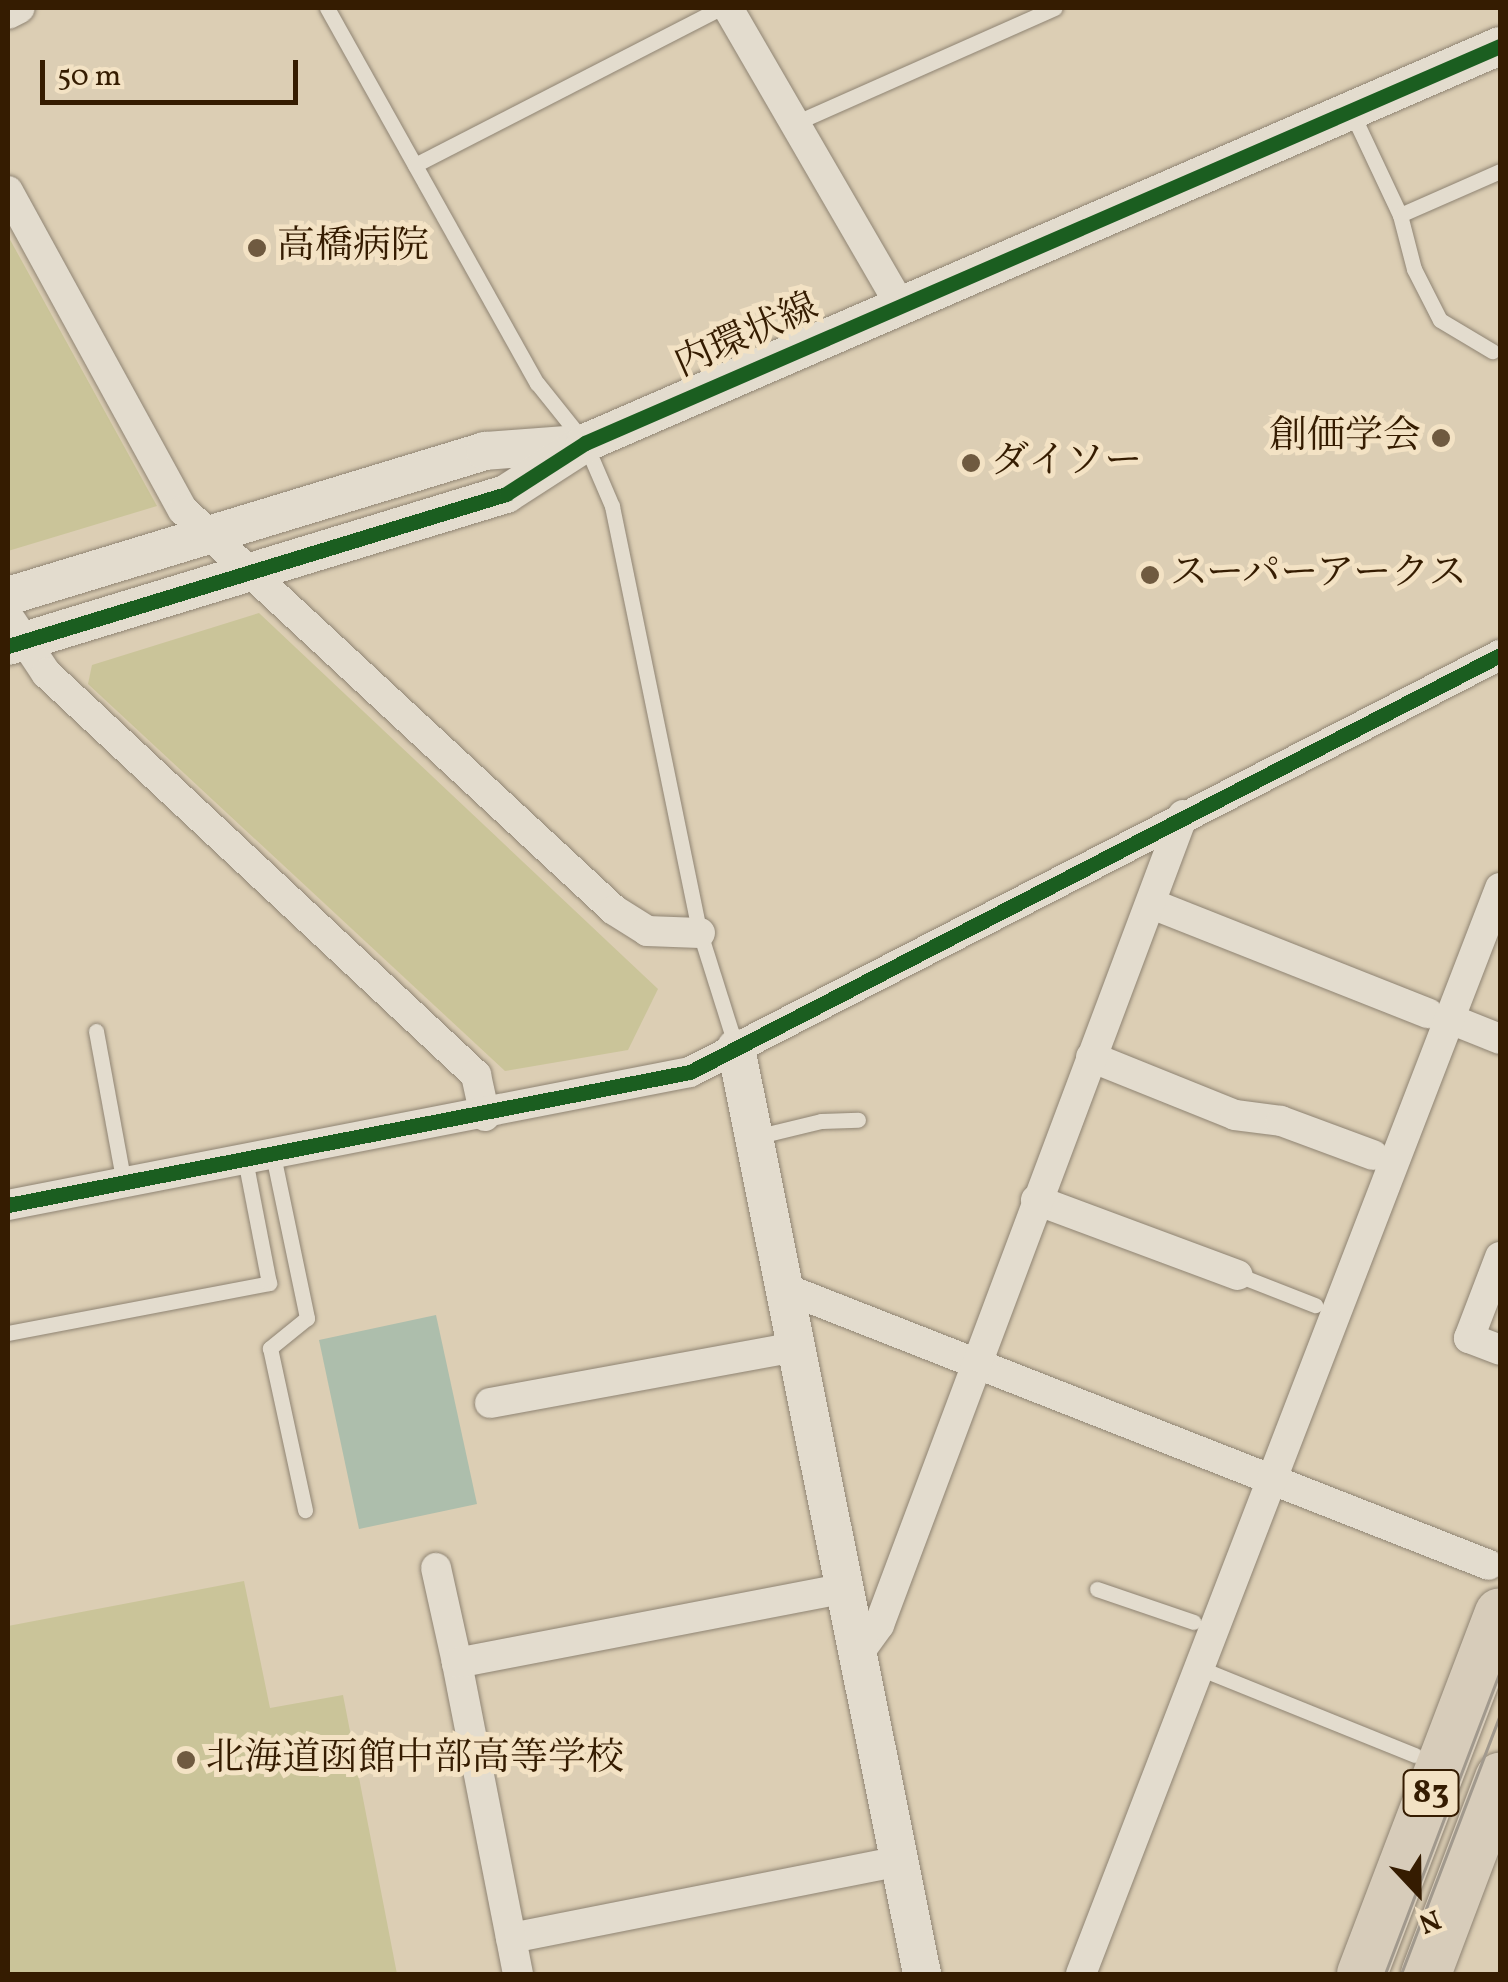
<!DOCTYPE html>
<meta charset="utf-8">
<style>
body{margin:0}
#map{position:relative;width:1508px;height:1982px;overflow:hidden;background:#dcceb4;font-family:Vollkorn,"Noto Serif JP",serif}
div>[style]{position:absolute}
.green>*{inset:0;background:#cac499}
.water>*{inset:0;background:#adbeac}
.roads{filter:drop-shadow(0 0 2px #8f8473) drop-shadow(0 0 2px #8f8473)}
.service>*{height:15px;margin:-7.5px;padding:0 7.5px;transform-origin:7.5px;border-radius:7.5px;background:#e3dcce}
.minor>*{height:30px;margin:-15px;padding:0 15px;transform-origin:15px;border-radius:15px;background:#e3dcce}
.tertiary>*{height:38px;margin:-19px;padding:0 19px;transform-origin:19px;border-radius:19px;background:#e3dcce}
.primary>*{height:50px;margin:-25px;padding:0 25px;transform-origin:25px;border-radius:25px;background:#d7ccba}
.tram>*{height:2.5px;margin:-1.25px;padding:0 1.25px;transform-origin:1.25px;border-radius:1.25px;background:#a1998d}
.cycleway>*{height:15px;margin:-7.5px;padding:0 7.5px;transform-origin:7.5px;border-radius:7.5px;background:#1b5e20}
.dots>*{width:28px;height:28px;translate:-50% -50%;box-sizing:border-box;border:5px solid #f3e2c4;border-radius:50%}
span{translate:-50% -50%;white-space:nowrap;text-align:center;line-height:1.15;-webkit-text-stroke:10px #f3e2c4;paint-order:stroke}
.shield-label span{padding:2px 8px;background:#f3e2c4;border:2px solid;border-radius:8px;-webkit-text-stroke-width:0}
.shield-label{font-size:35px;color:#351c01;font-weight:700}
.poi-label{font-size:38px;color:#351c01}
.left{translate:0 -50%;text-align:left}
.right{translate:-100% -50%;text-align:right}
.street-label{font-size:38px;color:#351c01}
.frame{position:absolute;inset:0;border:10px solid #351c01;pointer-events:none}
.north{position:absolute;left:1368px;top:1842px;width:100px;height:100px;-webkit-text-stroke:8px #f3e2c4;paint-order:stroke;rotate:158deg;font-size:28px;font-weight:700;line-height:40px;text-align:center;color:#351c01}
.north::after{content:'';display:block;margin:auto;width:35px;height:45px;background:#351c01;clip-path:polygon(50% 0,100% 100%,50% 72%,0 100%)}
.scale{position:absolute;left:40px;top:60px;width:258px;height:45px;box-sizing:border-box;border:5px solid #351c01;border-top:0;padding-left:12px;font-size:30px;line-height:35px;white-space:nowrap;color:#351c01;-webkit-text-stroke:8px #f3e2c4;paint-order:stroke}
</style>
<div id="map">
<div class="green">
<i style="clip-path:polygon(8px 236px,157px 506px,8px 551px)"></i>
<i style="clip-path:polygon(259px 613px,658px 989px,628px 1050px,505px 1071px,88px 684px,92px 665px)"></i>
<i style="clip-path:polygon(244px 1581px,270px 1708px,343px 1695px,397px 1974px,8px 1974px,8px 1626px)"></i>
</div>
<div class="water">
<i style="clip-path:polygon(436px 1315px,477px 1504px,359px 1529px,319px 1340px)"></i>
</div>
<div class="roads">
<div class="service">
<i style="left:327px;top:8px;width:430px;rotate:60.8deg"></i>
<i style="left:537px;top:383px;width:77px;rotate:51.3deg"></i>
<i style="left:585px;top:443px;width:69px;rotate:66.8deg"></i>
<i style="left:612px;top:506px;width:436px;rotate:78.4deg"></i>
<i style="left:700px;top:933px;width:120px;rotate:72.5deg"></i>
<i style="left:1351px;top:111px;width:115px;rotate:64.8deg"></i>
<i style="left:1400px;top:215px;width:109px;rotate:-23.7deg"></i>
<i style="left:795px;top:123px;width:284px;rotate:-23.9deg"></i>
<i style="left:415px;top:165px;width:344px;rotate:-27.2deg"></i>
<i style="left:1400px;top:215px;width:56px;rotate:75.5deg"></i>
<i style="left:1414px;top:269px;width:57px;rotate:63deg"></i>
<i style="left:1440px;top:320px;width:61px;rotate:30.8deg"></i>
<i style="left:96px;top:1031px;width:155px;rotate:79.6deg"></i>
<i style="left:755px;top:1137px;width:68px;rotate:-13.6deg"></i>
<i style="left:821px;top:1121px;width:37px;rotate:-2deg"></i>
<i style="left:273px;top:1155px;width:167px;rotate:78.2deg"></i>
<i style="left:307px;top:1318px;width:48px;rotate:141deg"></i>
<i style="left:270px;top:1348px;width:166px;rotate:77.8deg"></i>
<i style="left:1238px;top:1275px;width:83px;rotate:21.3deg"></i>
<i style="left:8px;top:1333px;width:266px;rotate:-10.8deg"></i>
<i style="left:269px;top:1283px;width:125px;rotate:-101deg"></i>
<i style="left:1097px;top:1589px;width:102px;rotate:18.8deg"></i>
<i style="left:1197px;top:1667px;width:235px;rotate:22deg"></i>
</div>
<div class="minor">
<i style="left:728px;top:8px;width:343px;rotate:59.9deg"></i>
<i style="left:8px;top:14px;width:13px;rotate:-27deg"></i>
<i style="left:8px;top:191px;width:364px;rotate:61.3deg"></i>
<i style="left:183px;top:510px;width:588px;rotate:42.86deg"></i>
<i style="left:614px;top:910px;width:39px;rotate:32deg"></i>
<i style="left:647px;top:931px;width:53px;rotate:2.2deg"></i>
<i style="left:8px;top:616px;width:69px;rotate:56.3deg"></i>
<i style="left:46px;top:673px;width:589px;rotate:43.07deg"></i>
<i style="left:476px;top:1075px;width:42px;rotate:77.6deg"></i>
<i style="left:1152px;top:904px;width:297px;rotate:21.6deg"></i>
<i style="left:1450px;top:1019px;width:54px;rotate:21.8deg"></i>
<i style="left:1091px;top:1057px;width:155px;rotate:21.9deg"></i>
<i style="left:1235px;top:1115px;width:46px;rotate:7.4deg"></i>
<i style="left:1281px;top:1121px;width:98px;rotate:20.3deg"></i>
<i style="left:1036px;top:1200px;width:215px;rotate:20.4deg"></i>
<i style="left:8px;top:1205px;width:695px;rotate:-11.04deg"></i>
<i style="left:690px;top:1072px;width:911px;rotate:-27.24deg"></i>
<i style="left:1500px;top:1257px;width:87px;rotate:110.9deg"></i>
<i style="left:1469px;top:1338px;width:33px;rotate:21deg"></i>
<i style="left:784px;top:1288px;width:757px;rotate:21.45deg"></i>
<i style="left:490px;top:1403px;width:311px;rotate:-10.4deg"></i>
<i style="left:436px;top:1568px;width:97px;rotate:77.5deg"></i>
<i style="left:858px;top:1654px;width:36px;rotate:-54deg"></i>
<i style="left:879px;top:1625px;width:865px;rotate:-69.43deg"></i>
<i style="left:511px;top:1938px;width:396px;rotate:-11.2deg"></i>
<i style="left:518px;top:1974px;width:317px;rotate:-101.1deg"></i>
<i style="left:457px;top:1663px;width:395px;rotate:-10.9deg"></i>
<i style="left:1081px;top:1974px;width:1164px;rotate:-68.9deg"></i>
</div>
<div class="tertiary">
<i style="left:8px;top:596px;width:499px;rotate:-16.9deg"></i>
<i style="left:485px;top:451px;width:93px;rotate:-4.3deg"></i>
<i style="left:8px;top:646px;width:521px;rotate:-16.97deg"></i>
<i style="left:506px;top:494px;width:94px;rotate:-32.8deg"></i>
<i style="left:585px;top:443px;width:997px;rotate:-23.46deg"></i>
<i style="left:736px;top:1048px;width:944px;rotate:78.64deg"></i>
</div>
<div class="primary">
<i style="left:1362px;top:1974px;width:386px;rotate:-69.1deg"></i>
<i style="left:1426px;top:1974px;width:210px;rotate:-69.3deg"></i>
</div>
</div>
<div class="tram">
<i style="left:1385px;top:1974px;width:323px;rotate:-69.2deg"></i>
<i style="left:1401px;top:1974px;width:277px;rotate:-69.1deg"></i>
</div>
<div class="cycleway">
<i style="left:8px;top:646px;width:521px;rotate:-16.97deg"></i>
<i style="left:506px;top:494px;width:94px;rotate:-32.8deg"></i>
<i style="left:585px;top:443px;width:997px;rotate:-23.46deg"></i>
<i style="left:8px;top:1205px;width:695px;rotate:-11.04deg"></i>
<i style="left:690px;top:1072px;width:911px;rotate:-27.24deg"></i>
</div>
<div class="dots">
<i style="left:257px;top:248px;background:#6f5a40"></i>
<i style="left:1441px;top:438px;background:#6f5a40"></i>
<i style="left:971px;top:463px;background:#6f5a40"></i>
<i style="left:1150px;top:575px;background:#6f5a40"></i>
<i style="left:186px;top:1760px;background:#6f5a40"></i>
</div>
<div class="shield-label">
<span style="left:1431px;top:1793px">83</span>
</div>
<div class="poi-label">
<span class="left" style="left:277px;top:248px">高橋病院</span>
<span class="right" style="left:1421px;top:438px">創価学会</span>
<span class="left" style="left:991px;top:463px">ダイソー</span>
<span class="left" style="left:1170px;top:575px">スーパーアークス</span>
<span class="left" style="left:206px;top:1760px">北海道函館中部高等学校</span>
</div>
<div class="street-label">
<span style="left:747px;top:337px;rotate:-24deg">内環状線</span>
</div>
<div class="frame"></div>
<div class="north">N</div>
<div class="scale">50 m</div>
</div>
